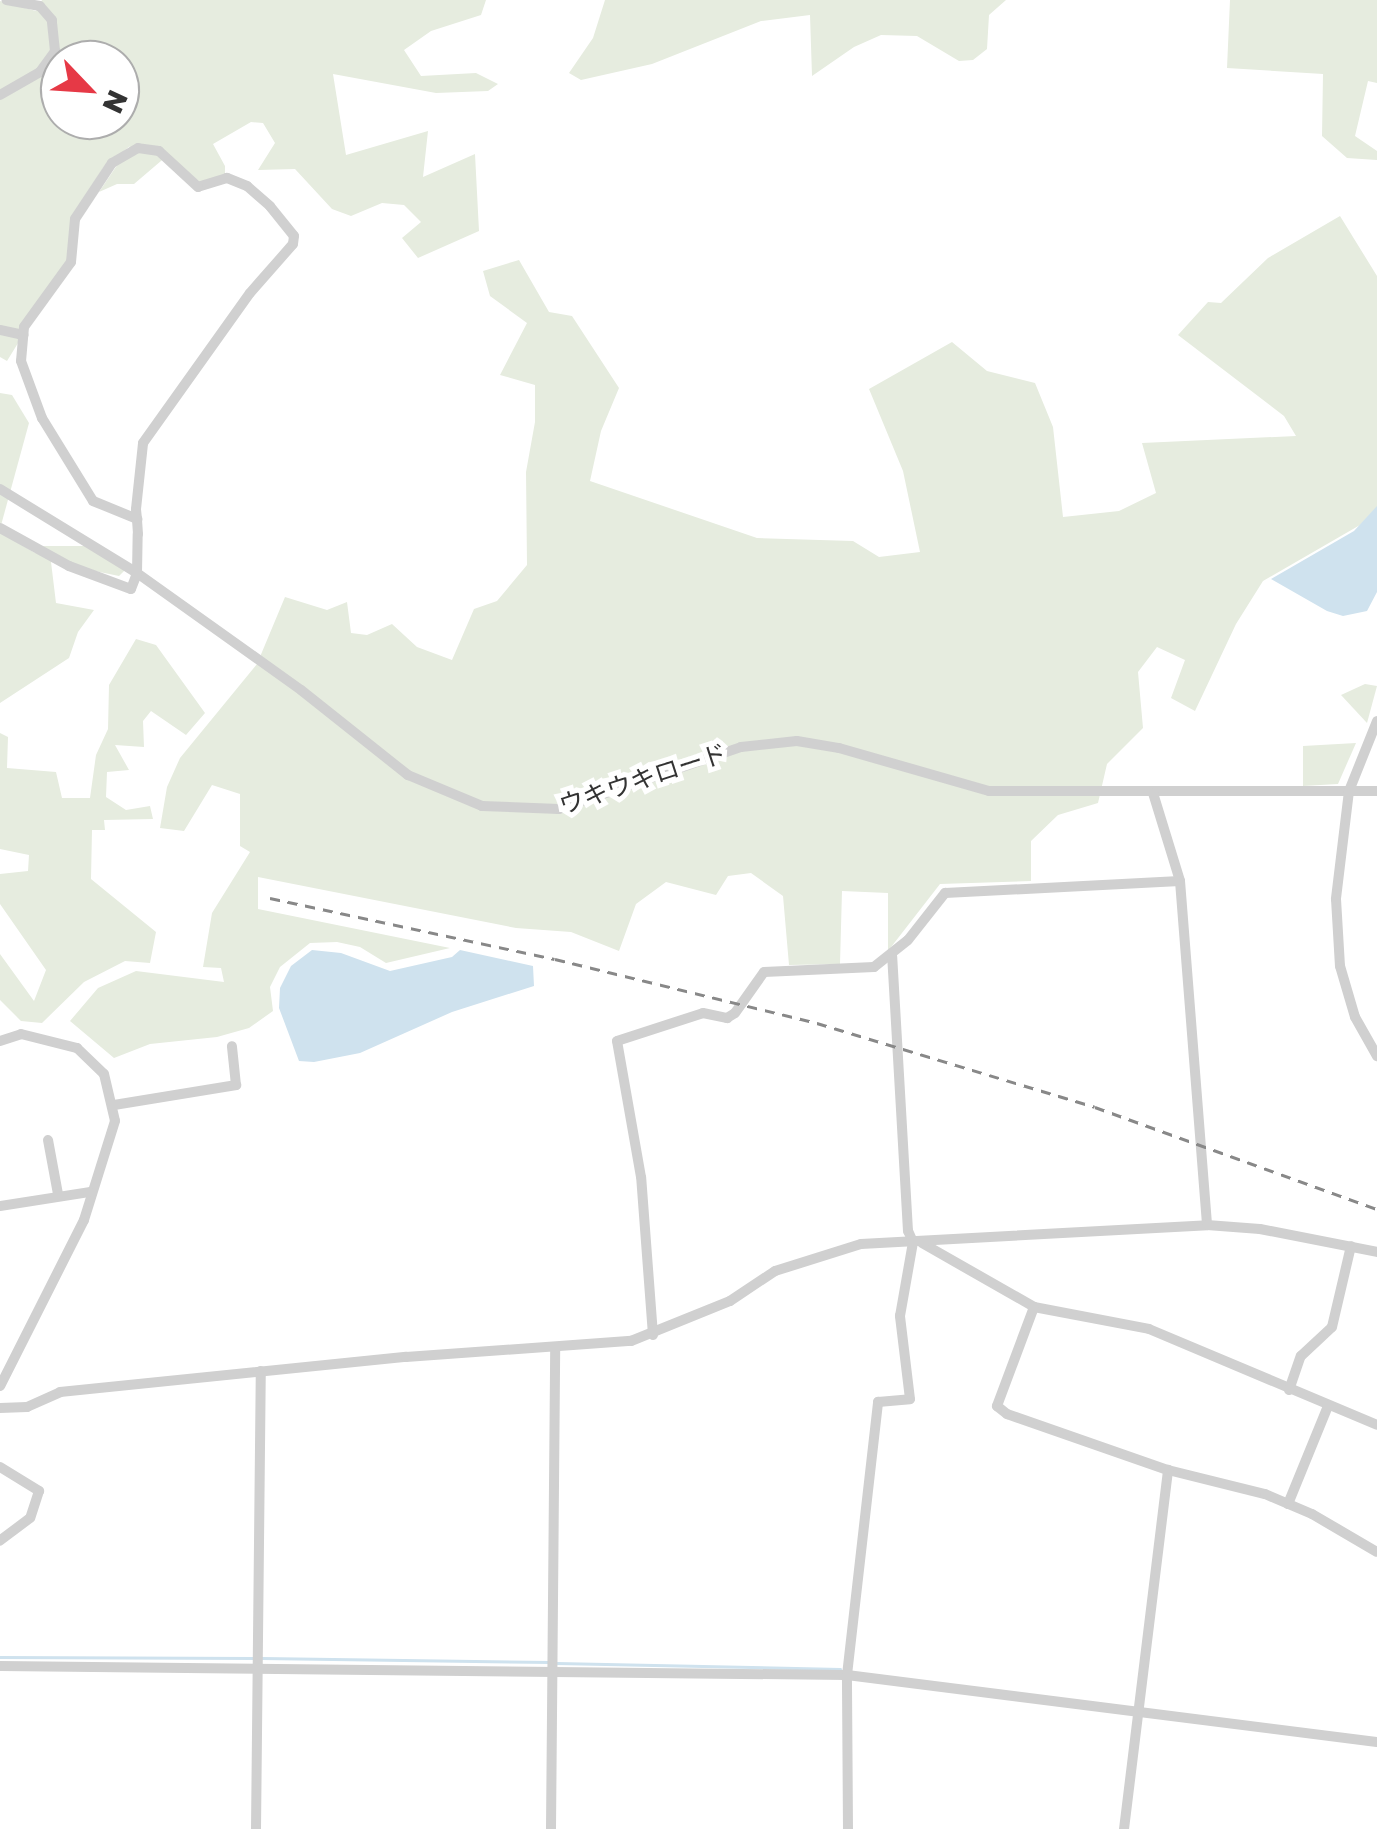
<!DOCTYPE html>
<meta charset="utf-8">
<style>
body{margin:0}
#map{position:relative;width:1377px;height:1829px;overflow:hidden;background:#fff;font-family:"Golos Text","Noto Sans JP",sans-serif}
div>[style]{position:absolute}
.green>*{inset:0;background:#e6ecdf}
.water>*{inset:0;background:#cfe2ee}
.stream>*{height:2.5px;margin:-1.25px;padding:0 1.25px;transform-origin:1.25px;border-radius:1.25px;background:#cfe2ee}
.minor>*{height:10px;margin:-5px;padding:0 5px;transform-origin:5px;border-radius:5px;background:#d0d0d0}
.rail>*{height:2.5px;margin-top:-1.25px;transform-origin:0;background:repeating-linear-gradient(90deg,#888 0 10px,transparent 0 18px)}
span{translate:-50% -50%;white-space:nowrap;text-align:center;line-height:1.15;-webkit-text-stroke:10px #fff;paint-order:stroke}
.street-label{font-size:25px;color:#333}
.north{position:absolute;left:40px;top:40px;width:100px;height:100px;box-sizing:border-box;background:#fff;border:2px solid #adadad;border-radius:50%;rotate:115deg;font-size:28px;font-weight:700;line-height:40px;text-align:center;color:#333}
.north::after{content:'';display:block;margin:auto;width:35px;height:45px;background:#e63946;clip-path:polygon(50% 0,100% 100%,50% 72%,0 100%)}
</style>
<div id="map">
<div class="green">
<i style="clip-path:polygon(evenodd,42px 0,486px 0,481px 15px,431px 31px,404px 50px,421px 76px,476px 73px,498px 84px,488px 91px,436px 93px,333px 74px,346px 155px,428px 131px,423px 177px,475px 154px,479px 231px,418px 258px,402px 238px,421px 222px,404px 205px,382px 203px,351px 216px,332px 209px,295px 169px,258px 170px,275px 143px,263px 123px,251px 122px,213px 144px,225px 166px,225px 174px,201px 183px,168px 155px,134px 184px,117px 184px,99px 192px,130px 146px,103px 168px,76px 211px,66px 265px,7px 361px,0 357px,0 99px,40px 76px,53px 49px,35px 71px,0 90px,0 1px,36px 11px,42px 0,60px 60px,120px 60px,120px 120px,60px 120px,60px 60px)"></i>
<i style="clip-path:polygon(605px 0,1006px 0,989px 15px,987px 49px,973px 60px,959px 61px,917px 36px,881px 35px,854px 47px,812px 76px,810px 15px,761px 21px,652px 64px,581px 80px,569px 73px,593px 38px)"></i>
<i style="clip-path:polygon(1230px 0,1377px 0,1377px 83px,1368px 81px,1355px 136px,1377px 151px,1377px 160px,1347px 158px,1322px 136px,1323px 74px,1227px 68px)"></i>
<i style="clip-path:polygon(1340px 216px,1377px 276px,1377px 507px,1360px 525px,1263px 581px,1236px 624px,1195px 711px,1171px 698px,1185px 660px,1157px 647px,1138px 672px,1143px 728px,1107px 764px,1098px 803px,1058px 815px,1031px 841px,1031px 881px,940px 884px,888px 951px,888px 893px,842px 891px,840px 964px,789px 965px,783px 896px,751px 873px,728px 876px,716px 895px,666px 882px,636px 904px,619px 951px,571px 932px,516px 928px,258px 877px,258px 909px,450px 948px,386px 963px,360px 947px,337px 942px,310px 943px,280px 967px,270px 987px,273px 1011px,249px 1028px,217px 1037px,150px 1044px,114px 1058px,70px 1021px,98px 988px,136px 971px,224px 982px,221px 968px,203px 967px,212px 913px,250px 852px,240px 846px,240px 794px,212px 785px,184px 831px,160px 828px,167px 787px,180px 758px,257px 664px,285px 597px,327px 610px,347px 602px,351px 633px,367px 635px,392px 624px,417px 647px,452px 660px,474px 609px,497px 601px,527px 565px,526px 472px,535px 422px,535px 385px,500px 375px,527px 323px,490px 296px,483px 271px,519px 260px,549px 312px,572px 316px,619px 388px,601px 431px,590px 481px,757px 538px,853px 541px,879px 557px,920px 552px,903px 471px,869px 389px,952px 342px,987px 371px,1035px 383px,1053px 427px,1063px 517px,1119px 511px,1156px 493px,1142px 443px,1296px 436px,1284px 416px,1178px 335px,1208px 302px,1221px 303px,1268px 258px)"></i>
<i style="clip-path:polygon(0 393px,12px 395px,29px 423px,0 529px)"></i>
<i style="clip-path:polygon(0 532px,35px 553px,44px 546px,86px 546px,126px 569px,119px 576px,51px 562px,56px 603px,94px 610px,78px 632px,69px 658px,0 703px)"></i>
<i style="clip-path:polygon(136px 639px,156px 645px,205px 713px,186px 735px,151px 711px,143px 721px,144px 747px,115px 745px,129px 770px,107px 772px,106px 797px,126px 810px,150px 806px,153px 819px,104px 820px,105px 830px,92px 830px,91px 879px,156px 932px,150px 963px,125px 961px,84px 982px,42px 1023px,21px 1021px,0 1000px,0 954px,34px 1001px,46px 970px,0 904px,0 874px,28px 871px,29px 855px,0 849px,0 733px,8px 737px,7px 768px,56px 772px,62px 798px,90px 798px,96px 755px,108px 729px,109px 685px)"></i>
<i style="clip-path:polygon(1365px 684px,1377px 686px,1367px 723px,1341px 695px)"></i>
<i style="clip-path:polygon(1356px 743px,1338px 784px,1303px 786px,1303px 746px)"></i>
</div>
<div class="water">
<i style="clip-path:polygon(1377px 506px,1377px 592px,1367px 611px,1343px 616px,1327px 611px,1271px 579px,1354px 531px)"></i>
<i style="clip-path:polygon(312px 950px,341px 953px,390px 971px,452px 957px,460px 950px,533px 966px,534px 986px,452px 1012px,360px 1053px,314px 1062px,299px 1061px,279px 1008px,280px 988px,291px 966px)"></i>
</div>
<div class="stream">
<i style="left:0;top:1657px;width:254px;rotate:0.2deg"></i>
<i style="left:262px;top:1658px;width:287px;rotate:0.8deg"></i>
<i style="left:557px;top:1663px;width:283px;rotate:1.2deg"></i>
</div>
<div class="minor">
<i style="left:71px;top:60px;width:15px;rotate:-20deg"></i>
<i style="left:0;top:95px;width:46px;rotate:-29.9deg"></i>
<i style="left:40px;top:72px;width:26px;rotate:-54deg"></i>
<i style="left:55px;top:51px;width:31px;rotate:-96deg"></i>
<i style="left:52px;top:20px;width:18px;rotate:-131deg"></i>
<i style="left:40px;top:6px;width:34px;rotate:-170deg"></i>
<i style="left:0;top:330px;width:24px;rotate:12deg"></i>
<i style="left:0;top:489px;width:161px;rotate:31.5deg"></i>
<i style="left:137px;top:573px;width:201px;rotate:35.5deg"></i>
<i style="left:301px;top:690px;width:137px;rotate:38.5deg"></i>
<i style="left:408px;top:775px;width:80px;rotate:22.7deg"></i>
<i style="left:482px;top:806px;width:77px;rotate:2.2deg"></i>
<i style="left:559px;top:809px;width:192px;rotate:-18.8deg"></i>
<i style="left:741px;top:747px;width:56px;rotate:-6.1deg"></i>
<i style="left:797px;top:741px;width:43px;rotate:9.5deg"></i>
<i style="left:839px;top:748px;width:156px;rotate:16deg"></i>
<i style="left:989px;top:791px;width:388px"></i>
<i style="left:0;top:528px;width:79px;rotate:28.8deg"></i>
<i style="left:69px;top:566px;width:66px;rotate:20.4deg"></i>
<i style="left:131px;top:589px;width:17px;rotate:-69deg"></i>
<i style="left:137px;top:573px;width:39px;rotate:-89deg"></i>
<i style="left:138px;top:534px;width:15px;rotate:-94deg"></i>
<i style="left:137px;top:519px;width:10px;rotate:-96deg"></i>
<i style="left:136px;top:509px;width:66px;rotate:-83.9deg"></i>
<i style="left:143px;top:443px;width:184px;rotate:-54.5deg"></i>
<i style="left:250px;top:293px;width:65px;rotate:-48.7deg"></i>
<i style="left:293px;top:244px;width:8px;rotate:-83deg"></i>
<i style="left:294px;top:236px;width:38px;rotate:-129deg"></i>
<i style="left:270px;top:206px;width:30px;rotate:-139deg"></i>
<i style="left:247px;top:186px;width:22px;rotate:-158deg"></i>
<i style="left:227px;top:178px;width:30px;rotate:163deg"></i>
<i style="left:198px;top:187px;width:53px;rotate:-137.3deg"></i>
<i style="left:159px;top:151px;width:21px;rotate:-172deg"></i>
<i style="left:138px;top:148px;width:30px;rotate:150deg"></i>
<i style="left:112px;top:163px;width:67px;rotate:123.5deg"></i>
<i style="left:75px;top:219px;width:43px;rotate:95.3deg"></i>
<i style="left:71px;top:262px;width:80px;rotate:125.9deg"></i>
<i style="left:24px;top:327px;width:34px;rotate:95deg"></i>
<i style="left:21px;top:361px;width:61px;rotate:69.8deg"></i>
<i style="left:42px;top:418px;width:97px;rotate:58.4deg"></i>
<i style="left:93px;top:501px;width:48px;rotate:22.2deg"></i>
<i style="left:1377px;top:721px;width:75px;rotate:111.8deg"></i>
<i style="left:1349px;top:791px;width:109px;rotate:96.9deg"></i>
<i style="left:1336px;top:899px;width:67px;rotate:86.6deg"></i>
<i style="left:1340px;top:966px;width:53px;rotate:73.6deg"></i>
<i style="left:1355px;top:1017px;width:45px;rotate:60.6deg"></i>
<i style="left:1153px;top:793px;width:92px;rotate:72.9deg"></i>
<i style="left:1180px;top:881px;width:345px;rotate:85.5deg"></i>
<i style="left:0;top:1041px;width:22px;rotate:-18deg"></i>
<i style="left:21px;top:1034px;width:58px;rotate:14deg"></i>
<i style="left:77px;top:1048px;width:37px;rotate:44deg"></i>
<i style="left:104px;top:1074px;width:48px;rotate:76.8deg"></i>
<i style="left:115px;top:1121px;width:104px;rotate:107.4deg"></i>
<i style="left:84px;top:1220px;width:186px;rotate:116.8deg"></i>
<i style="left:114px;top:1105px;width:124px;rotate:-9.3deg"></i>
<i style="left:236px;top:1085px;width:39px;rotate:-96deg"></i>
<i style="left:48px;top:1140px;width:55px;rotate:79.5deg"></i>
<i style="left:0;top:1206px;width:90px;rotate:-8.9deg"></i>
<i style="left:922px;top:1243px;width:129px;rotate:29.7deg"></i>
<i style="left:1034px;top:1307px;width:117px;rotate:10.8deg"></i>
<i style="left:1149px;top:1329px;width:247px;rotate:22.8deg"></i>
<i style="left:1034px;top:1307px;width:106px;rotate:110.5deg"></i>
<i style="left:997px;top:1406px;width:13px;rotate:39deg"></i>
<i style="left:1007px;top:1414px;width:170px;rotate:19.2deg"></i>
<i style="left:1168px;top:1470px;width:100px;rotate:13.9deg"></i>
<i style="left:1265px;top:1494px;width:51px;rotate:23.1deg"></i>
<i style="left:1312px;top:1514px;width:75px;rotate:30.3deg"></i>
<i style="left:653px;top:1335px;width:158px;rotate:-94.3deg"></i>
<i style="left:641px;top:1177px;width:138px;rotate:-100deg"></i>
<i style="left:617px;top:1041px;width:90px;rotate:-18deg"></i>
<i style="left:703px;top:1013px;width:25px;rotate:12deg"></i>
<i style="left:727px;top:1018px;width:9px;rotate:-32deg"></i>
<i style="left:735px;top:1013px;width:50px;rotate:-54.7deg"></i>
<i style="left:764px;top:972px;width:110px;rotate:-2.6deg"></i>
<i style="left:874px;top:967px;width:43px;rotate:-38.5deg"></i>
<i style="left:908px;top:940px;width:60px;rotate:-51.8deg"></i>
<i style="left:945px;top:893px;width:235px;rotate:-2.9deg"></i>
<i style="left:1289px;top:1390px;width:36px;rotate:-71deg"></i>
<i style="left:1301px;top:1356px;width:42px;rotate:-43.1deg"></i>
<i style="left:1332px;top:1327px;width:83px;rotate:-76.8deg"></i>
<i style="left:0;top:1408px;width:27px;rotate:-2deg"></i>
<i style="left:27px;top:1407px;width:36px;rotate:-24deg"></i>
<i style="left:60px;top:1392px;width:348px;rotate:-5.8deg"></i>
<i style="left:406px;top:1357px;width:226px;rotate:-4.1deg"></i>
<i style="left:631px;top:1341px;width:107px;rotate:-22deg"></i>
<i style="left:730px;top:1301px;width:54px;rotate:-33.7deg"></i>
<i style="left:775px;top:1271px;width:90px;rotate:-17.4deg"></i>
<i style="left:861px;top:1244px;width:347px;rotate:-3.1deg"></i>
<i style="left:1207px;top:1225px;width:53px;rotate:4.3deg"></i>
<i style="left:1260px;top:1229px;width:119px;rotate:11.1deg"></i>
<i style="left:0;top:1467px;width:46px;rotate:31.6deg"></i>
<i style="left:39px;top:1491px;width:28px;rotate:108deg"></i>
<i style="left:30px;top:1518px;width:38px;rotate:143deg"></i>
<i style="left:1288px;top:1504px;width:106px;rotate:-67.8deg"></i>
<i style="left:0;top:1666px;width:847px;rotate:0.61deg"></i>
<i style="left:847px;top:1675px;width:534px;rotate:7.2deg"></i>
<i style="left:256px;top:1829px;width:458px;rotate:-89.4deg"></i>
<i style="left:551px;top:1829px;width:481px;rotate:-89.5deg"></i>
<i style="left:848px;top:1829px;width:154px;rotate:-90.4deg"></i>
<i style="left:847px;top:1675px;width:275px;rotate:-83.5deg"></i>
<i style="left:878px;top:1402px;width:32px;rotate:-5deg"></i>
<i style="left:910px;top:1399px;width:84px;rotate:-96.9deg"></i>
<i style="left:900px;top:1316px;width:75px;rotate:-80deg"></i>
<i style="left:913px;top:1242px;width:12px;rotate:-114deg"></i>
<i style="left:908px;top:1231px;width:275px;rotate:-93.3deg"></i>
<i style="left:1124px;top:1829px;width:362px;rotate:-83deg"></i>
</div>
<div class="rail">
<i style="left:270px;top:898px;width:291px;rotate:12.1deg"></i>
<i style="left:555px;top:959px;width:270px;rotate:13.7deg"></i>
<i style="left:817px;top:1023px;width:290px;rotate:16.8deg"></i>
<i style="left:1095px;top:1107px;width:300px;rotate:19.9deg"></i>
</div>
<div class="street-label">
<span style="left:643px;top:779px;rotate:-18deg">ウキウキロード</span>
</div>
<div class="north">N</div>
</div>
